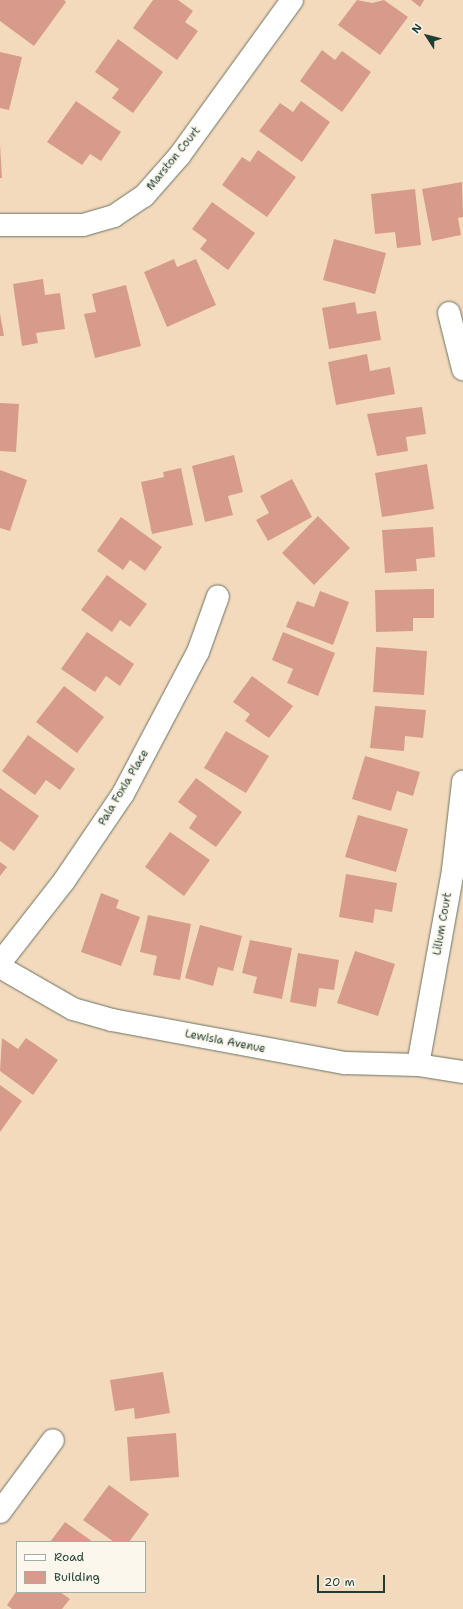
<!DOCTYPE html>
<style>
body{margin:0}
#map{position:relative;width:463px;height:1609px;overflow:hidden;background:#f4dabd;font-family:"Shantell Sans",sans-serif}
div>[style]{position:absolute}
.building>*{inset:0;background:#d69b8a}
.roads{filter:drop-shadow(0 0 1px #6a7464) drop-shadow(0 0 1px #6a7464)}
.minor>*{height:22px;margin:-11px;padding:0 11px;transform-origin:11px;border-radius:11px;background:#fff}
span{translate:-50% -50%;white-space:nowrap;text-align:center;line-height:1.15;-webkit-text-stroke:4px #fbf7ec;paint-order:stroke}
.street-label{font-size:11px;color:#1f3d34}
.legend{position:absolute;left:16px;top:1541px;width:130px;height:52px;box-sizing:border-box;background:#fbf7ec;border:1px solid #a3ada2;margin:0;padding:5px 7px;list-style:none;font-size:12px;color:#1f3d34}
.legend li{display:flex;align-items:center;gap:8px;height:20px}
.legend b{width:20px;border:1px solid #a3ada2}
.north{position:absolute;left:407px;top:16px;width:40px;height:40px;-webkit-text-stroke:3px #fbf7ec;paint-order:stroke;rotate:306deg;font-size:11px;font-weight:700;line-height:16px;text-align:center;color:#1f3d34}
.north::after{content:'';display:block;margin:auto;width:14px;height:18px;background:#1f3d34;clip-path:polygon(50% 0,100% 100%,50% 72%,0 100%)}
.scale{position:absolute;left:317px;top:1575px;width:68px;height:18px;box-sizing:border-box;border:2px solid #1f3d34;border-top:0;padding-left:5px;font-size:12px;line-height:14px;white-space:nowrap;color:#1f3d34;-webkit-text-stroke:3px #fbf7ec;paint-order:stroke}
</style>
<div id="map">
<div class="building">
<i style="clip-path:polygon(0 0,64px 0,66px 2px,34px 46px,0 21px)"></i>
<i style="clip-path:polygon(153px 0,178px 0,193px 11px,185px 22px,198px 31px,177px 60px,133px 28px)"></i>
<i style="clip-path:polygon(357px 0,372px 3px,384px 0,408px 17px,380px 55px,338px 25px)"></i>
<i style="clip-path:polygon(411px 0,424px 0,420px 7px)"></i>
<i style="clip-path:polygon(118px 39px,163px 72px,133px 113px,112px 98px,119px 89px,95px 72px)"></i>
<i style="clip-path:polygon(322px 50px,335px 60px,342px 51px,371px 72px,342px 112px,300px 81px)"></i>
<i style="clip-path:polygon(0 52px,22px 57px,9px 110px,0 108px)"></i>
<i style="clip-path:polygon(76px 101px,121px 132px,101px 161px,90px 154px,82px 165px,47px 142px)"></i>
<i style="clip-path:polygon(301px 101px,330px 122px,302px 162px,259px 131px,280px 103px,293px 112px)"></i>
<i style="clip-path:polygon(0 144px,2px 178px,0 178px)"></i>
<i style="clip-path:polygon(258px 150px,296px 177px,267px 217px,222px 185px,242px 157px,250px 162px)"></i>
<i style="clip-path:polygon(462px 182px,463px 217px,458px 218px,461px 235px,432px 241px,422px 189px)"></i>
<i style="clip-path:polygon(415px 189px,421px 245px,397px 248px,395px 232px,375px 234px,371px 194px)"></i>
<i style="clip-path:polygon(212px 202px,255px 233px,228px 270px,200px 249px,207px 240px,192px 229px)"></i>
<i style="clip-path:polygon(334px 239px,386px 253px,375px 294px,323px 280px)"></i>
<i style="clip-path:polygon(174px 259px,177px 267px,196px 259px,216px 305px,167px 327px,144px 272px)"></i>
<i style="clip-path:polygon(43px 279px,45px 295px,60px 293px,65px 329px,36px 333px,38px 343px,22px 346px,13px 284px)"></i>
<i style="clip-path:polygon(126px 285px,141px 346px,95px 358px,84px 314px,96px 312px,92px 294px)"></i>
<i style="clip-path:polygon(355px 302px,357px 314px,376px 311px,381px 340px,329px 349px,322px 308px)"></i>
<i style="clip-path:polygon(0 314px,4px 336px,0 336px)"></i>
<i style="clip-path:polygon(367px 354px,370px 371px,390px 367px,395px 394px,336px 405px,328px 362px)"></i>
<i style="clip-path:polygon(0 403px,19px 404px,16px 452px,0 451px)"></i>
<i style="clip-path:polygon(422px 407px,426px 434px,406px 437px,408px 451px,377px 456px,367px 414px)"></i>
<i style="clip-path:polygon(234px 455px,243px 492px,228px 496px,233px 515px,205px 522px,192px 466px)"></i>
<i style="clip-path:polygon(427px 464px,434px 509px,382px 517px,375px 473px)"></i>
<i style="clip-path:polygon(181px 468px,193px 525px,152px 534px,141px 482px,164px 477px,163px 472px)"></i>
<i style="clip-path:polygon(0 470px,27px 480px,10px 531px,0 528px)"></i>
<i style="clip-path:polygon(292px 479px,312px 517px,268px 541px,256px 520px,269px 513px,260px 496px)"></i>
<i style="clip-path:polygon(318px 516px,350px 548px,314px 585px,282px 553px)"></i>
<i style="clip-path:polygon(121px 517px,162px 547px,145px 571px,130px 560px,123px 570px,97px 551px)"></i>
<i style="clip-path:polygon(433px 527px,435px 557px,416px 559px,417px 571px,385px 573px,382px 530px)"></i>
<i style="clip-path:polygon(107px 575px,147px 604px,130px 627px,120px 620px,112px 632px,81px 610px)"></i>
<i style="clip-path:polygon(434px 589px,434px 618px,413px 618px,413px 631px,376px 632px,375px 590px)"></i>
<i style="clip-path:polygon(320px 591px,349px 602px,333px 645px,286px 627px,297px 601px,314px 607px)"></i>
<i style="clip-path:polygon(87px 632px,134px 664px,120px 686px,106px 676px,95px 692px,61px 669px)"></i>
<i style="clip-path:polygon(283px 632px,335px 653px,318px 696px,287px 683px,293px 669px,272px 660px)"></i>
<i style="clip-path:polygon(376px 647px,427px 651px,424px 695px,373px 692px)"></i>
<i style="clip-path:polygon(252px 676px,293px 706px,269px 738px,245px 721px,250px 714px,233px 702px)"></i>
<i style="clip-path:polygon(64px 686px,104px 717px,77px 753px,36px 722px)"></i>
<i style="clip-path:polygon(375px 706px,426px 710px,423px 738px,405px 736px,404px 751px,370px 748px)"></i>
<i style="clip-path:polygon(226px 731px,269px 756px,246px 793px,204px 768px)"></i>
<i style="clip-path:polygon(28px 735px,75px 769px,60px 790px,46px 780px,35px 795px,2px 771px)"></i>
<i style="clip-path:polygon(365px 756px,420px 772px,413px 796px,397px 791px,391px 811px,352px 799px)"></i>
<i style="clip-path:polygon(196px 778px,242px 812px,216px 847px,189px 828px,197px 816px,178px 802px)"></i>
<i style="clip-path:polygon(0 788px,39px 816px,14px 851px,0 841px)"></i>
<i style="clip-path:polygon(358px 815px,408px 829px,396px 872px,345px 857px)"></i>
<i style="clip-path:polygon(170px 832px,210px 860px,184px 896px,145px 867px)"></i>
<i style="clip-path:polygon(0 862px,7px 867px,0 876px)"></i>
<i style="clip-path:polygon(346px 874px,397px 883px,392px 912px,375px 909px,373px 923px,339px 917px)"></i>
<i style="clip-path:polygon(101px 893px,119px 900px,116px 908px,140px 917px,121px 966px,81px 952px)"></i>
<i style="clip-path:polygon(148px 915px,191px 924px,180px 980px,153px 975px,157px 956px,140px 952px)"></i>
<i style="clip-path:polygon(200px 925px,242px 936px,233px 971px,218px 967px,213px 986px,185px 978px)"></i>
<i style="clip-path:polygon(250px 940px,292px 948px,282px 999px,253px 993px,257px 977px,242px 973px)"></i>
<i style="clip-path:polygon(355px 951px,395px 964px,378px 1016px,337px 1003px)"></i>
<i style="clip-path:polygon(298px 953px,339px 960px,334px 990px,319px 988px,316px 1007px,290px 1002px)"></i>
<i style="clip-path:polygon(2px 1038px,18px 1049px,26px 1038px,58px 1060px,33px 1095px,0 1071px)"></i>
<i style="clip-path:polygon(0 1085px,22px 1101px,0 1132px)"></i>
<i style="clip-path:polygon(163px 1372px,170px 1413px,135px 1419px,134px 1408px,115px 1411px,110px 1380px)"></i>
<i style="clip-path:polygon(176px 1433px,179px 1477px,130px 1481px,127px 1437px)"></i>
<i style="clip-path:polygon(109px 1485px,149px 1514px,129px 1542px,114px 1542px,83px 1520px)"></i>
<i style="clip-path:polygon(65px 1522px,93px 1542px,50px 1542px)"></i>
<i style="clip-path:polygon(16px 1592px,60px 1592px,70px 1599px,62px 1609px,12px 1609px,7px 1605px)"></i>
</div>
<div class="roads">
<div class="minor">
<i style="left:0;top:225px;width:83px"></i>
<i style="left:83px;top:225px;width:32px;rotate:-16deg"></i>
<i style="left:114px;top:216px;width:36px;rotate:-34deg"></i>
<i style="left:144px;top:196px;width:55px;rotate:-48.7deg"></i>
<i style="left:180px;top:155px;width:191px;rotate:-54.1deg"></i>
<i style="left:449px;top:313px;width:58px;rotate:76deg"></i>
<i style="left:0;top:963px;width:104px;rotate:-52deg"></i>
<i style="left:64px;top:881px;width:105px;rotate:-55.9deg"></i>
<i style="left:123px;top:794px;width:161px;rotate:-62.2deg"></i>
<i style="left:198px;top:652px;width:59px;rotate:-70.3deg"></i>
<i style="left:0;top:967px;width:84px;rotate:29.9deg"></i>
<i style="left:73px;top:1009px;width:41px;rotate:15.8deg"></i>
<i style="left:112px;top:1020px;width:237px;rotate:10.5deg"></i>
<i style="left:345px;top:1063px;width:73px;rotate:1.6deg"></i>
<i style="left:418px;top:1065px;width:46px;rotate:8.8deg"></i>
<i style="left:418px;top:1065px;width:198px;rotate:-79.8deg"></i>
<i style="left:453px;top:870px;width:89px;rotate:-83.5deg"></i>
<i style="left:0;top:1512px;width:89px;rotate:-53.6deg"></i>
</div>
</div>
<div class="street-label">
<span style="left:174px;top:159px;rotate:-51deg">Marston Court</span>
<span style="left:124px;top:788px;rotate:-59deg">Pala Foxia Place</span>
<span style="left:443px;top:924px;rotate:-80deg">Lilium Court</span>
<span style="left:225px;top:1042px;rotate:11deg">Lewisia Avenue</span>
</div>
<ul class="legend">
<li><b style="height:5px;background:#fff"></b>Road</li>
<li><b style="height:11px;background:#d69b8a"></b>Building</li>
</ul>
<div class="north">N</div>
<div class="scale">20 m</div>
</div>
